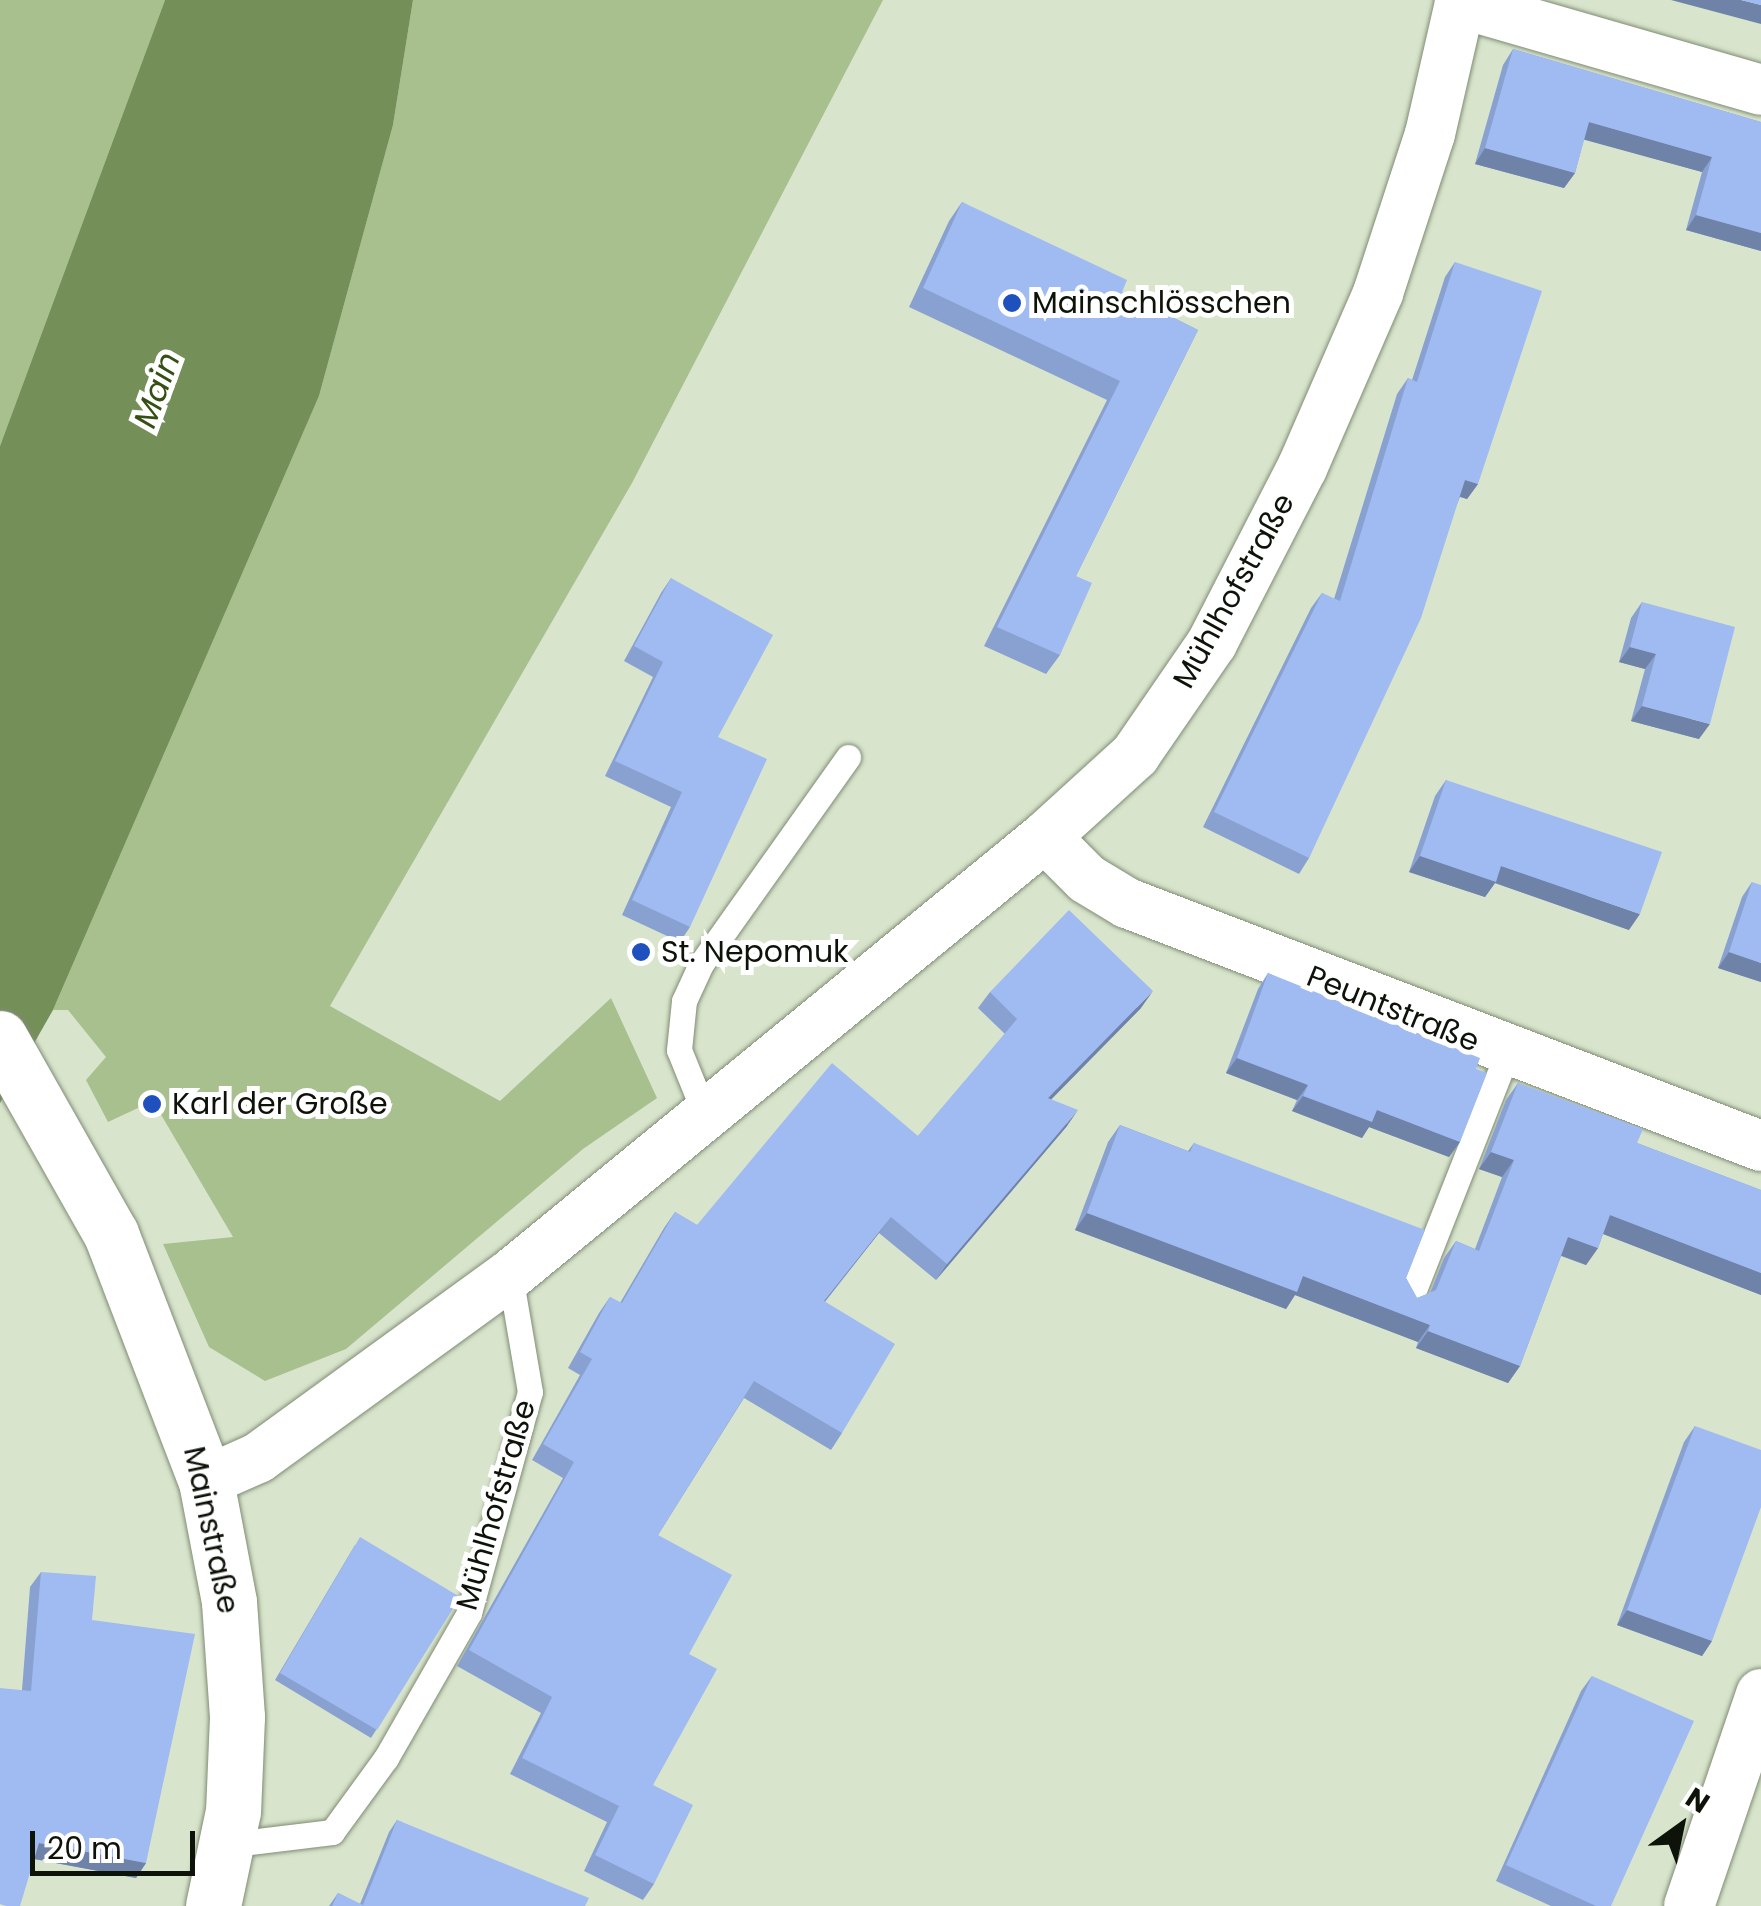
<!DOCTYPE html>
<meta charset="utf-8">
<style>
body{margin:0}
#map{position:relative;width:1761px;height:1906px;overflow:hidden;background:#d8e5cc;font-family:Poppins,sans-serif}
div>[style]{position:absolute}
.green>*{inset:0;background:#a7c08e}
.water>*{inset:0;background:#758f59}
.roads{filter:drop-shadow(0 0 2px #808c75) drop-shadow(0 0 2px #808c75)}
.lane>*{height:25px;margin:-12.5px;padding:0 12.5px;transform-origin:12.5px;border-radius:12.5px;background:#fff}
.street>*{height:50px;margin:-25px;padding:0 25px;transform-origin:25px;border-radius:25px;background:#fff}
.secondary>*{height:55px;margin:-27.5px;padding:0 27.5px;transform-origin:27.5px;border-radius:27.5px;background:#fff}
.wall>*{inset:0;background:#89a1d0}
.shaded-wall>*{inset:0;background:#6f83a9}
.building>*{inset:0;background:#9fbbf2}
.dots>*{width:28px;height:28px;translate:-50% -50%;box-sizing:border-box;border:5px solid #fff;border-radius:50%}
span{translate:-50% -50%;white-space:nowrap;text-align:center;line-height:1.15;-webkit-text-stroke:10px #fff;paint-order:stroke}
.poi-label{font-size:30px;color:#0e130a}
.left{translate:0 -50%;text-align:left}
.street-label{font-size:30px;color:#0e130a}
.water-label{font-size:32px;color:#365014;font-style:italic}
.north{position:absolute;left:1631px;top:1776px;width:100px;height:100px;-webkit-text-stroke:8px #fff;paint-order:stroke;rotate:33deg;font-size:28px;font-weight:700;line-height:40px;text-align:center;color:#0e130a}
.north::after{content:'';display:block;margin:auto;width:35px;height:45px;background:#0e130a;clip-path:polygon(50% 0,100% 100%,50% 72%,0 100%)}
.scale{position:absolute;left:30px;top:1831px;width:165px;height:45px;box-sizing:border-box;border:5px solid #0e130a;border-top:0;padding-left:12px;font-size:30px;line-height:35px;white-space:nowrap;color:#0e130a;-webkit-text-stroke:8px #fff;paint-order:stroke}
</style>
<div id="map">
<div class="green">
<i style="clip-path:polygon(0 0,165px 0,0 446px)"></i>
<i style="clip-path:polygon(413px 0,883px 0,632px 483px,330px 1006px,500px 1101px,611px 998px,657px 1098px,583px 1149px,346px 1349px,265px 1381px,209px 1347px,163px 1244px,233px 1237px,153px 1101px,108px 1122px,86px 1080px,106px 1057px,68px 1010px,53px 1010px,319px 396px,393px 125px)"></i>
</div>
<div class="water">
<i style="clip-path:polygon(165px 0,413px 0,393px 125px,319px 396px,53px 1010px,0 1103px,0 446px)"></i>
</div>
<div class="roads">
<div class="lane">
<i style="left:705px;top:1114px;width:69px;rotate:-112.1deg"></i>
<i style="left:679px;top:1050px;width:49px;rotate:-84.2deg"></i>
<i style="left:684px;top:1001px;width:41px;rotate:-65.3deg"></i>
<i style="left:701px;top:964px;width:254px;rotate:-54.6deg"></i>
<i style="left:1410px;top:1300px;width:264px;rotate:-68.5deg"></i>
<i style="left:225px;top:1845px;width:108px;rotate:-6.9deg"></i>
<i style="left:332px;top:1832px;width:92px;rotate:-53.9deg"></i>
<i style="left:386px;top:1758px;width:167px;rotate:-60.2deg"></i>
<i style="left:469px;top:1613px;width:229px;rotate:-74.6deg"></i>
<i style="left:530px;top:1392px;width:119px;rotate:-99.7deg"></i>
</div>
<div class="street">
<i style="left:1045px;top:837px;width:59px;rotate:45deg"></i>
<i style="left:1087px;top:879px;width:47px;rotate:31deg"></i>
<i style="left:1127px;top:903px;width:679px;rotate:20.97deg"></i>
<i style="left:206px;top:1481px;width:57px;rotate:-23.9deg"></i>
<i style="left:258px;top:1458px;width:311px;rotate:-36deg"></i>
<i style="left:510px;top:1275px;width:691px;rotate:-39.31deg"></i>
<i style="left:1045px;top:837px;width:122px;rotate:-42.3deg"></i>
<i style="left:1135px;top:755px;width:136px;rotate:-55.5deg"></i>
<i style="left:1212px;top:643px;width:197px;rotate:-62.8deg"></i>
<i style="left:1302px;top:468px;width:191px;rotate:-66.5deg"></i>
<i style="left:1378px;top:293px;width:167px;rotate:-71.9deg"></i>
<i style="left:1430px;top:134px;width:134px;rotate:-77.1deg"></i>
<i style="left:1460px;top:3px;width:313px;rotate:16.1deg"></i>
<i style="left:1689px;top:1906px;width:224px;rotate:-71.2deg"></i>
</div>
<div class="secondary">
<i style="left:0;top:1038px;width:225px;rotate:60.5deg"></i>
<i style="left:111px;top:1234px;width:265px;rotate:69deg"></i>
<i style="left:206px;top:1481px;width:123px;rotate:79.2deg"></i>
<i style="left:229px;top:1602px;width:115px;rotate:86deg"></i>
<i style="left:237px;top:1717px;width:94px;rotate:92.4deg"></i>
<i style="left:233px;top:1811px;width:97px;rotate:101.9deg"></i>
</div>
</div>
<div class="wall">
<i style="clip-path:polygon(1513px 49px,1761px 122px,1761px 251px,1686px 230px,1702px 172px,1584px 139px,1575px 173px,1564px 188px,1475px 164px,1503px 65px)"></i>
<i style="clip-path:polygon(962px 202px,1122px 292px,1198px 330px,1076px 576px,1060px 655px,1046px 674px,984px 646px,1107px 400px,909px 307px,949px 221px)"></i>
<i style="clip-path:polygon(1455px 262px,1478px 484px,1467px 499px,1460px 497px,1309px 858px,1299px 874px,1203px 827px,1311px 608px,1322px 593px,1334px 599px,1397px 394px,1408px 378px,1412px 380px,1445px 277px)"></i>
<i style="clip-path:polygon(671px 578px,718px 737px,690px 927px,680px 942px,622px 915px,671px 807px,605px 776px,653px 677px,624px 661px,661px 593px)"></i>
<i style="clip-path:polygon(1642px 602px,1699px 739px,1631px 721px,1645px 669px,1619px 662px,1631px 618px)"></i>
<i style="clip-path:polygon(1446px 780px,1629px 930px,1495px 883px,1485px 897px,1409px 872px,1435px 796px)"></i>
<i style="clip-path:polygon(1752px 882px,1761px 982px,1718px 968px,1742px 897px)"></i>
<i style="clip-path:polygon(1268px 973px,1476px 1069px,1460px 1142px,1449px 1157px,1369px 1127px,1362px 1138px,1292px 1111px,1297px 1100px,1226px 1073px,1258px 989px)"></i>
<i style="clip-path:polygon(990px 992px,1141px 1008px,1051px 1099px,1067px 1126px,936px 1280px,879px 1233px,825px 1302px,842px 1433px,831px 1450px,744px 1398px,658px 1535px,689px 1654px,653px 1785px,654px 1884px,643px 1900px,584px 1871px,607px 1822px,510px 1774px,541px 1713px,457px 1666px,563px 1478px,532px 1460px,580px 1375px,568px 1368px,599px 1313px,610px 1297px,620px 1303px,664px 1228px,675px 1212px,697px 1225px,918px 1136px,1005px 1034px,978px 1008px)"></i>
<i style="clip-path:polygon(1518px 1083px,1637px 1143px,1761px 1190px,1761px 1295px,1603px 1234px,1598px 1248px,1586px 1265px,1561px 1256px,1520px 1366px,1508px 1383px,1416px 1348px,1418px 1342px,1295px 1295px,1286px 1309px,1075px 1230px,1108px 1142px,1120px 1125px,1188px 1151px,1194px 1143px,1406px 1278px,1417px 1298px,1430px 1293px,1444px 1258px,1456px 1241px,1475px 1249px,1502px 1177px,1479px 1169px,1506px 1100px)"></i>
<i style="clip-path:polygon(1695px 1426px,1712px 1641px,1702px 1656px,1617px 1625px,1684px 1442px)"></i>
<i style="clip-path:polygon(355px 1545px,460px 1597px,371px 1738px,275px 1680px)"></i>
<i style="clip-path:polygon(41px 1572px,92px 1620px,146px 1863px,136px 1878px,34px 1859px,22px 1690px,30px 1587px)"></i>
<i style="clip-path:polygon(1592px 1676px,1611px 1906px,1551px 1906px,1496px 1881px,1581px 1691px)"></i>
<i style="clip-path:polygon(397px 1820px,585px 1906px,329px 1906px,338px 1893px,360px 1904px,389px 1832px)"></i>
</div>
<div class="shaded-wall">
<i style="clip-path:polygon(1671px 0,1741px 0,1761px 5px,1761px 24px)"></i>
<i style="clip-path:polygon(1589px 122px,1712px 157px,1702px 172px,1578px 138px)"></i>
<i style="clip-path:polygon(1485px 148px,1575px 173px,1564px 188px,1475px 164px)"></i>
<i style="clip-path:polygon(1696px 215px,1761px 233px,1761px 251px,1686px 230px)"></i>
<i style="clip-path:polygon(1465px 480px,1478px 484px,1467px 499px,1455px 495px)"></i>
<i style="clip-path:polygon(1630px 647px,1656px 654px,1645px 669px,1619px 662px)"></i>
<i style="clip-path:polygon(1642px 706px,1710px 724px,1699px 739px,1631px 721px)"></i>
<i style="clip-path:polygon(1420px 856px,1501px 866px,1640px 914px,1629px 930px,1495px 883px,1485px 897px,1409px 872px)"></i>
<i style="clip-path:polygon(1729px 952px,1761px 963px,1761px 982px,1718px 968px)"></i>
<i style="clip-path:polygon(1153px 991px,1141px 1008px,1037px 1114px,1048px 1098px)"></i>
<i style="clip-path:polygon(1237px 1058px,1308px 1085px,1297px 1100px,1226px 1073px)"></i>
<i style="clip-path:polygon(1303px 1096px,1377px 1110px,1460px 1142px,1449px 1157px,1369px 1127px,1362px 1138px,1292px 1111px)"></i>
<i style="clip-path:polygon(1078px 1110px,1067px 1126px,936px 1280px,947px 1264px)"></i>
<i style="clip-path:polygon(1491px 1152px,1514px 1160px,1502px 1177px,1479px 1169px)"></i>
<i style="clip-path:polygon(1087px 1213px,1303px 1276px,1430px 1325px,1418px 1342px,1295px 1295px,1286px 1309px,1075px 1230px)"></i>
<i style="clip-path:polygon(1610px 1215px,1761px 1273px,1761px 1295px,1598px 1232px)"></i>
<i style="clip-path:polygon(891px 1217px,879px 1233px,812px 1317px,824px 1301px)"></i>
<i style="clip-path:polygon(1568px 1237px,1598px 1248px,1586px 1265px,1557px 1254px)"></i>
<i style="clip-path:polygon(1428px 1331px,1520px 1366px,1508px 1383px,1416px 1348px)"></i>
<i style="clip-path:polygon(1627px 1610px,1712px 1641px,1702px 1656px,1617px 1625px)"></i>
<i style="clip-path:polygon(39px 1843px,146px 1863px,136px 1878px,29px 1858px)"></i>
</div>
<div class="building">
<i style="clip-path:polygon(1741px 0,1761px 0,1761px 5px)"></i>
<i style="clip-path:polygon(1513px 49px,1761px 122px,1761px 233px,1696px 215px,1712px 157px,1589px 122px,1575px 173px,1485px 148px)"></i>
<i style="clip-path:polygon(962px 202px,1127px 280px,1122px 292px,1198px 330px,1076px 576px,1092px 583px,1060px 655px,997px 627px,1120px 381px,923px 288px)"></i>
<i style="clip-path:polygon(1455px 262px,1542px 291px,1478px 484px,1465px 480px,1421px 618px,1309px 858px,1214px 812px,1322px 593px,1340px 601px,1408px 378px,1417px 382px)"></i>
<i style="clip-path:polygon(671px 578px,773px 635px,718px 737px,767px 759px,690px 927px,632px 900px,682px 792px,615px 761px,663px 662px,634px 646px)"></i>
<i style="clip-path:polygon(1642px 602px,1735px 627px,1710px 724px,1642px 706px,1656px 654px,1630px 647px)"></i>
<i style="clip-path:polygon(1446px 780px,1662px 852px,1640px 914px,1501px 866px,1496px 882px,1420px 856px)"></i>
<i style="clip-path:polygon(1752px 882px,1761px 885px,1761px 963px,1729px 952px)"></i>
<i style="clip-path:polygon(1069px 910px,1153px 991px,1048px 1098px,1078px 1110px,947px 1264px,891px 1217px,824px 1301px,895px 1344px,842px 1433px,754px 1381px,658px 1535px,732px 1575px,689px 1654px,717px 1669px,653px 1785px,693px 1805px,654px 1884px,595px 1855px,619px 1806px,522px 1758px,552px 1697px,469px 1650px,574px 1462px,543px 1444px,592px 1359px,580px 1352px,610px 1297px,622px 1303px,675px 1212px,697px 1225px,832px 1063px,918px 1136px,1017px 1019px,990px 992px)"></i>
<i style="clip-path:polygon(1268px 973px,1480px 1058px,1476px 1069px,1487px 1073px,1460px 1142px,1377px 1110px,1372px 1122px,1303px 1096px,1308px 1085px,1237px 1058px)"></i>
<i style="clip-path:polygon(1518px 1083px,1643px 1129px,1637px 1143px,1761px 1190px,1761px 1273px,1610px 1215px,1598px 1248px,1568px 1237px,1520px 1366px,1428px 1331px,1430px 1325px,1303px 1276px,1297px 1292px,1087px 1213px,1120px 1125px,1190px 1152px,1194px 1143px,1425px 1230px,1406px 1278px,1417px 1298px,1436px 1290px,1456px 1241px,1479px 1251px,1514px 1160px,1491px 1152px)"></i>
<i style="clip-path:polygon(1695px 1426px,1761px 1450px,1761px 1507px,1712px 1641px,1627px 1610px)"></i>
<i style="clip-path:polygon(360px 1537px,460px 1597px,377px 1730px,280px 1673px)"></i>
<i style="clip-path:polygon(41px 1572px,96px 1576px,92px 1620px,195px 1634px,146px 1863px,39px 1843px,20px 1906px,6px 1906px,0 1904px,0 1688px,31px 1691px)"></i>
<i style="clip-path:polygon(1592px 1676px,1694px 1721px,1611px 1906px,1596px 1906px,1506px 1865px)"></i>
<i style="clip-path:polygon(397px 1820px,589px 1898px,585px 1906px,332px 1906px,338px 1893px,363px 1905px)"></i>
</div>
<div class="dots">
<i style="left:1012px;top:303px;background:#1f51be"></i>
<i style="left:641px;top:952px;background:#1f51be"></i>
<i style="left:152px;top:1104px;background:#1f51be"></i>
</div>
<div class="poi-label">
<span class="left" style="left:1032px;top:303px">Mainschlösschen</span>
<span class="left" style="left:661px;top:952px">St. Nepomuk</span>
<span class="left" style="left:172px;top:1104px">Karl der Große</span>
</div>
<div class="street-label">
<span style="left:1234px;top:591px;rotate:-61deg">Mühlhofstraße</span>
<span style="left:1393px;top:1009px;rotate:22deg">Peuntstraße</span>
<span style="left:496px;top:1505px;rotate:-74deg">Mühlhofstraße</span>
<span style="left:211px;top:1530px;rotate:78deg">Mainstraße</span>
</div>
<div class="water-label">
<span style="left:157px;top:390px;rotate:-70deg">Main</span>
</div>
<div class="north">N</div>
<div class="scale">20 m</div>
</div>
